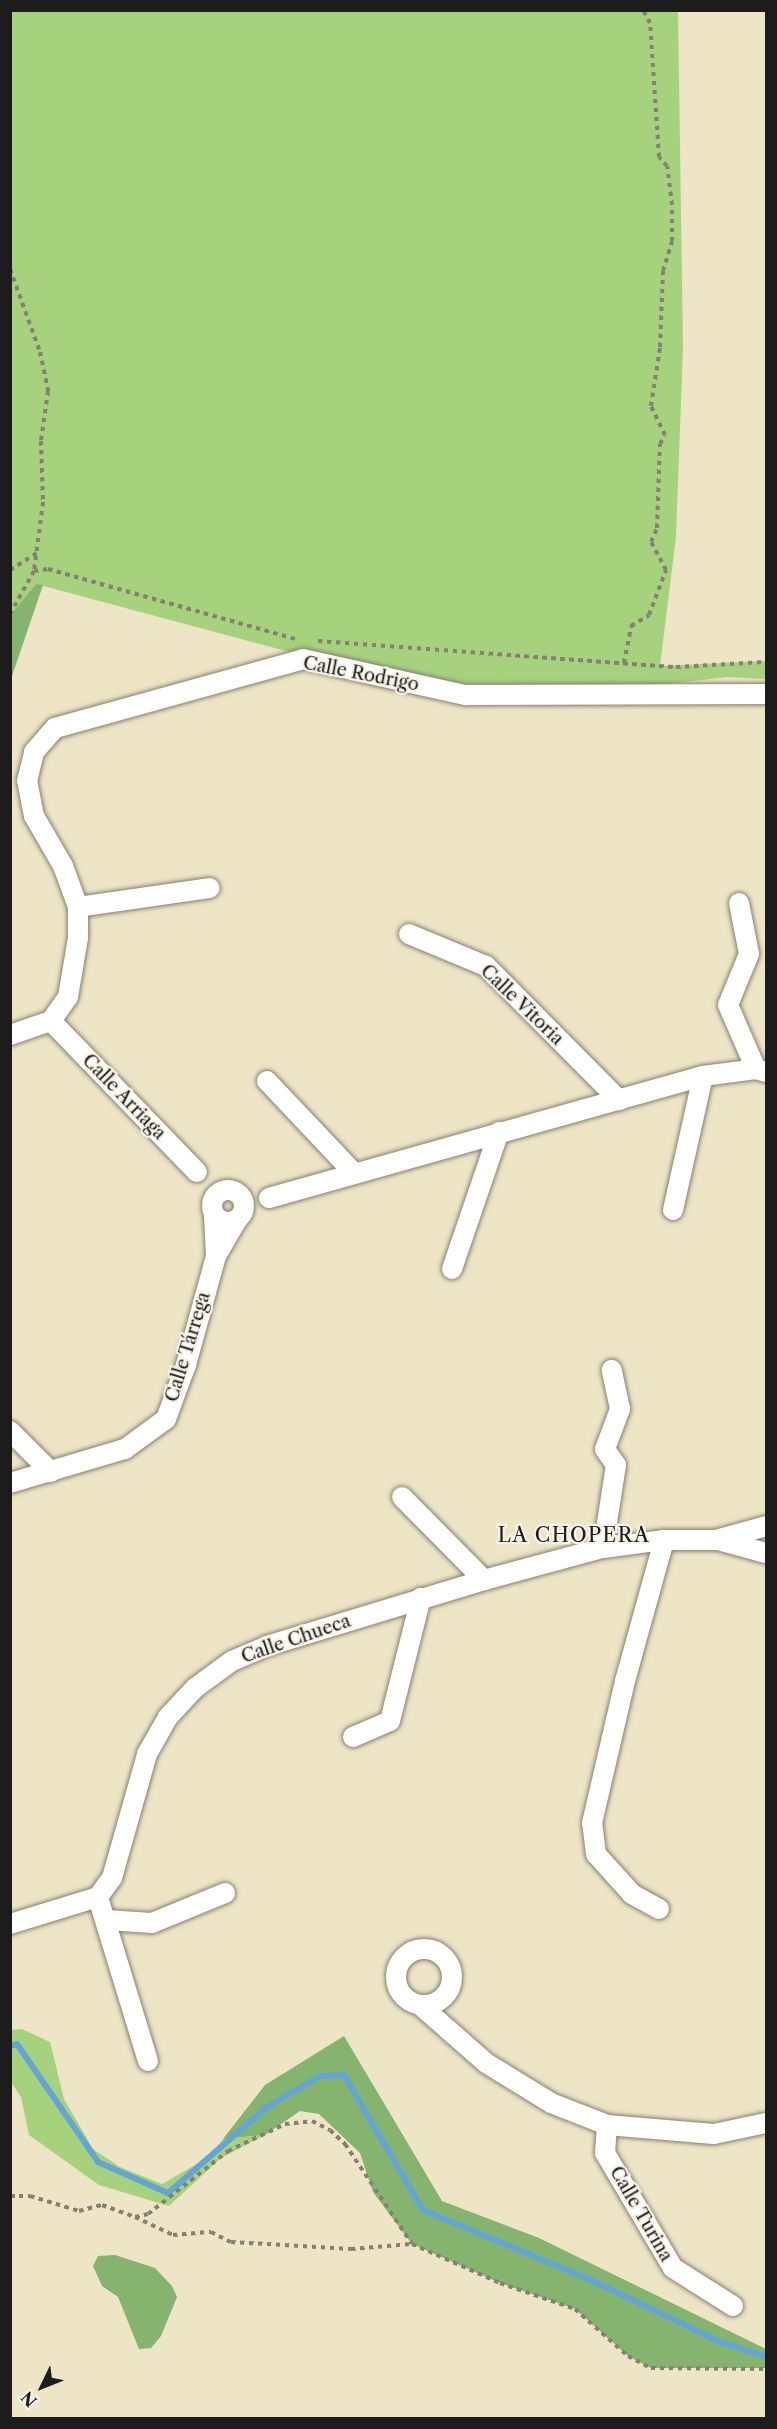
<!DOCTYPE html>
<meta charset="utf-8">
<style>
body{margin:0}
#map{position:relative;width:777px;height:2429px;overflow:hidden;background:#eee4c6;font-family:"Libre Caslon Text",serif}
div>[style]{position:absolute}
.green>*{inset:0;background:#a6d27e}
.forest>*{inset:0;background:#84b46d}
.stream>*{height:6px;margin:-3px;padding:0 3px;transform-origin:3px;border-radius:3px;background:#64a5d7}
.path>*{height:4px;margin-top:-2px;transform-origin:0;background:repeating-linear-gradient(90deg,#858071 0 4.5px,transparent 0 9px)}
.roads{filter:drop-shadow(0 0 2px #858071) drop-shadow(0 0 2px #858071)}
.minor>*{height:20px;margin:-10px;padding:0 10px;transform-origin:10px;border-radius:10px;background:#fff}
.minor>.ring{margin:-10px;padding:0;box-sizing:content-box;background:none;border:20px solid #fff;border-radius:50%}
span{translate:-50% -50%;white-space:nowrap;text-align:center;line-height:1.15;-webkit-text-stroke:4.5px #f7f3e8;paint-order:stroke}
.street-label{font-size:18px;color:#1c1c1c}
.neighbourhood-label{font-size:20px;color:#1c1c1c;letter-spacing:1.5px}
.frame{position:absolute;inset:0;border:12px solid #1c1c1c;pointer-events:none}
.north{position:absolute;left:12px;top:2357px;width:60px;height:60px;-webkit-text-stroke:4px #f7f3e8;paint-order:stroke;rotate:227deg;font-size:16px;font-weight:700;line-height:24px;text-align:center;color:#1c1c1c}
.north::after{content:'';display:block;margin:auto;width:21px;height:27px;background:#1c1c1c;clip-path:polygon(50% 0,100% 100%,50% 72%,0 100%)}
</style>
<div id="map">
<div class="green">
<i style="clip-path:polygon(11px 11px,678px 11px,683px 347px,676px 537px,660px 666px,766px 661px,766px 679px,727px 677px,640px 687px,464px 684px,286px 651px,36px 584px,11px 614px)"></i>
<i style="clip-path:polygon(22px 2029px,50px 2042px,64px 2099px,93px 2149px,120px 2167px,162px 2184px,209px 2157px,223px 2139px,265px 2135px,221px 2158px,169px 2206px,99px 2185px,29px 2135px,21px 2097px,11px 2082px,10px 2030px)"></i>
</div>
<div class="forest">
<i style="clip-path:polygon(36px 584px,43px 585px,11px 679px,11px 614px)"></i>
<i style="clip-path:polygon(344px 2036px,442px 2201px,539px 2238px,766px 2349px,766px 2368px,651px 2368px,628px 2356px,575px 2309px,500px 2283px,412px 2244px,373px 2192px,360px 2153px,319px 2114px,300px 2111px,265px 2135px,223px 2139px,265px 2085px)"></i>
<i style="clip-path:polygon(115px 2255px,155px 2268px,172px 2286px,177px 2297px,161px 2336px,151px 2348px,139px 2349px,118px 2297px,102px 2286px,93px 2266px,98px 2256px)"></i>
</div>
<div class="stream">
<i style="left:10px;top:2046px;width:7px;rotate:-16deg"></i>
<i style="left:17px;top:2044px;width:143px;rotate:55.5deg"></i>
<i style="left:98px;top:2162px;width:77px;rotate:23.9deg"></i>
<i style="left:168px;top:2193px;width:131px;rotate:-41deg"></i>
<i style="left:267px;top:2107px;width:61px;rotate:-30.3deg"></i>
<i style="left:320px;top:2076px;width:24px;rotate:-2deg"></i>
<i style="left:344px;top:2075px;width:156px;rotate:59.7deg"></i>
<i style="left:423px;top:2210px;width:180px;rotate:22.6deg"></i>
<i style="left:589px;top:2279px;width:143px;rotate:25.7deg"></i>
<i style="left:718px;top:2341px;width:51px;rotate:18.4deg"></i>
</div>
<div class="path">
<i style="left:10px;top:269px;width:88px;rotate:70.1deg"></i>
<i style="left:40px;top:352px;width:40px;rotate:78deg"></i>
<i style="left:48px;top:391px;width:50px;rotate:98deg"></i>
<i style="left:41px;top:441px;width:61px;rotate:88.1deg"></i>
<i style="left:43px;top:502px;width:70px;rotate:97.4deg"></i>
<i style="left:34px;top:571px;width:49px;rotate:119.2deg"></i>
<i style="left:10px;top:570px;width:32px;rotate:-32deg"></i>
<i style="left:34px;top:571px;width:14px;rotate:-8deg"></i>
<i style="left:48px;top:569px;width:261px;rotate:15.8deg"></i>
<i style="left:318px;top:641px;width:359px;rotate:4.2deg"></i>
<i style="left:676px;top:667px;width:90px;rotate:-3.2deg"></i>
<i style="left:624px;top:663px;width:38px;rotate:-79deg"></i>
<i style="left:631px;top:626px;width:21px;rotate:-31deg"></i>
<i style="left:649px;top:615px;width:48px;rotate:-69.3deg"></i>
<i style="left:666px;top:570px;width:32px;rotate:-118deg"></i>
<i style="left:651px;top:542px;width:15px;rotate:-67deg"></i>
<i style="left:657px;top:528px;width:84px;rotate:-88deg"></i>
<i style="left:660px;top:444px;width:10px;rotate:-61deg"></i>
<i style="left:665px;top:435px;width:32px;rotate:-116deg"></i>
<i style="left:651px;top:406px;width:60px;rotate:-81.3deg"></i>
<i style="left:660px;top:347px;width:76px;rotate:-87.7deg"></i>
<i style="left:663px;top:271px;width:31px;rotate:-73deg"></i>
<i style="left:672px;top:241px;width:36px;rotate:-90deg"></i>
<i style="left:672px;top:205px;width:39px;rotate:-97deg"></i>
<i style="left:667px;top:166px;width:12px;rotate:-132deg"></i>
<i style="left:659px;top:157px;width:134px;rotate:-93.8deg"></i>
<i style="left:650px;top:23px;width:15px;rotate:-118deg"></i>
<i style="left:10px;top:2196px;width:20px"></i>
<i style="left:30px;top:2196px;width:51px;rotate:17deg"></i>
<i style="left:79px;top:2211px;width:24px;rotate:-15deg"></i>
<i style="left:102px;top:2205px;width:35px;rotate:20deg"></i>
<i style="left:135px;top:2217px;width:13px;rotate:-13deg"></i>
<i style="left:148px;top:2214px;width:102px;rotate:-38.2deg"></i>
<i style="left:228px;top:2151px;width:63px;rotate:-25.3deg"></i>
<i style="left:285px;top:2124px;width:27px;rotate:-6deg"></i>
<i style="left:312px;top:2121px;width:20px;rotate:27deg"></i>
<i style="left:330px;top:2130px;width:21px;rotate:43deg"></i>
<i style="left:345px;top:2144px;width:120px;rotate:56.2deg"></i>
<i style="left:412px;top:2244px;width:96px;rotate:23.9deg"></i>
<i style="left:500px;top:2283px;width:79px;rotate:19.1deg"></i>
<i style="left:575px;top:2309px;width:71px;rotate:41.6deg"></i>
<i style="left:628px;top:2356px;width:26px;rotate:28deg"></i>
<i style="left:651px;top:2368px;width:115px;rotate:0.5deg"></i>
<i style="left:135px;top:2217px;width:42px;rotate:25.3deg"></i>
<i style="left:173px;top:2235px;width:38px;rotate:-5deg"></i>
<i style="left:211px;top:2232px;width:22px;rotate:27deg"></i>
<i style="left:231px;top:2242px;width:120px;rotate:3.3deg"></i>
<i style="left:351px;top:2249px;width:60px;rotate:-4.8deg"></i>
</div>
<div class="roads">
<div class="minor">
<i style="left:739px;top:903px;width:52px;rotate:78.9deg"></i>
<i style="left:749px;top:954px;width:55px;rotate:112.4deg"></i>
<i style="left:728px;top:1005px;width:70px;rotate:66.4deg"></i>
<i style="left:78px;top:907px;width:133px;rotate:-8.2deg"></i>
<i style="left:409px;top:934px;width:83px;rotate:22.6deg"></i>
<i style="left:486px;top:966px;width:189px;rotate:45.2deg"></i>
<i style="left:51px;top:1021px;width:210px;rotate:46deg"></i>
<i style="left:10px;top:1035px;width:43px;rotate:-18.9deg"></i>
<i style="left:51px;top:1021px;width:29px;rotate:-55deg"></i>
<i style="left:68px;top:997px;width:60px;rotate:-80.4deg"></i>
<i style="left:78px;top:938px;width:31px;rotate:-90deg"></i>
<i style="left:78px;top:907px;width:44px;rotate:-110.1deg"></i>
<i style="left:63px;top:866px;width:58px;rotate:-120.1deg"></i>
<i style="left:34px;top:816px;width:36px;rotate:-101deg"></i>
<i style="left:27px;top:781px;width:30px;rotate:-76deg"></i>
<i style="left:34px;top:752px;width:32px;rotate:-49deg"></i>
<i style="left:55px;top:728px;width:257px;rotate:-15.5deg"></i>
<i style="left:303px;top:659px;width:167px;rotate:12.5deg"></i>
<i style="left:466px;top:695px;width:300px;rotate:-0.2deg"></i>
<i style="left:267px;top:1081px;width:125px;rotate:46.6deg"></i>
<i class="ring" style="left:212px;top:1190px;width:12px;height:12px"></i>
<i style="left:269px;top:1198px;width:451px;rotate:-15.7deg"></i>
<i style="left:703px;top:1076px;width:53px;rotate:-7.5deg"></i>
<i style="left:756px;top:1069px;width:10px;rotate:17deg"></i>
<i style="left:673px;top:1210px;width:137px;rotate:-77.4deg"></i>
<i style="left:214px;top:1215px;width:41px;rotate:87.2deg"></i>
<i style="left:216px;top:1256px;width:42px;rotate:-59.7deg"></i>
<i style="left:452px;top:1269px;width:145px;rotate:-71.1deg"></i>
<i style="left:10px;top:1431px;width:58px;rotate:45deg"></i>
<i style="left:10px;top:1483px;width:120px;rotate:-16.5deg"></i>
<i style="left:125px;top:1449px;width:51px;rotate:-36.2deg"></i>
<i style="left:166px;top:1419px;width:58px;rotate:-69.7deg"></i>
<i style="left:186px;top:1365px;width:113px;rotate:-74.6deg"></i>
<i style="left:402px;top:1497px;width:117px;rotate:45.3deg"></i>
<i style="left:718px;top:1540px;width:50px;rotate:15.2deg"></i>
<i style="left:603px;top:1548px;width:84px;rotate:-81.1deg"></i>
<i style="left:616px;top:1465px;width:19px;rotate:-125deg"></i>
<i style="left:605px;top:1449px;width:43px;rotate:-69.4deg"></i>
<i style="left:620px;top:1409px;width:40px;rotate:-102deg"></i>
<i style="left:353px;top:1737px;width:40px;rotate:-23.4deg"></i>
<i style="left:390px;top:1721px;width:127px;rotate:-75.9deg"></i>
<i style="left:659px;top:1909px;width:31px;rotate:-151deg"></i>
<i style="left:632px;top:1894px;width:54px;rotate:-132deg"></i>
<i style="left:596px;top:1854px;width:31px;rotate:-97deg"></i>
<i style="left:592px;top:1823px;width:146px;rotate:-76.9deg"></i>
<i style="left:625px;top:1681px;width:146px;rotate:-74.5deg"></i>
<i style="left:106px;top:1920px;width:46px;rotate:3.7deg"></i>
<i style="left:152px;top:1923px;width:79px;rotate:-22.3deg"></i>
<i style="left:10px;top:1924px;width:92px;rotate:-17.1deg"></i>
<i class="ring" style="left:396px;top:1949px;width:36px;height:36px"></i>
<i style="left:420px;top:2005px;width:88px;rotate:41.3deg"></i>
<i style="left:486px;top:2063px;width:76px;rotate:31.6deg"></i>
<i style="left:551px;top:2103px;width:60px;rotate:21.4deg"></i>
<i style="left:607px;top:2125px;width:107px;rotate:4.8deg"></i>
<i style="left:714px;top:2134px;width:53px;rotate:-11.9deg"></i>
<i style="left:148px;top:2061px;width:171px;rotate:-107deg"></i>
<i style="left:98px;top:1897px;width:24px;rotate:-54deg"></i>
<i style="left:112px;top:1878px;width:129px;rotate:-74.2deg"></i>
<i style="left:147px;top:1754px;width:43px;rotate:-60.4deg"></i>
<i style="left:168px;top:1717px;width:40px;rotate:-47deg"></i>
<i style="left:195px;top:1688px;width:46px;rotate:-36.1deg"></i>
<i style="left:232px;top:1661px;width:38px;rotate:-23deg"></i>
<i style="left:267px;top:1646px;width:227px;rotate:-16.9deg"></i>
<i style="left:484px;top:1580px;width:123px;rotate:-15.1deg"></i>
<i style="left:603px;top:1548px;width:62px;rotate:-7.5deg"></i>
<i style="left:664px;top:1540px;width:52px"></i>
<i style="left:716px;top:1540px;width:52px;rotate:-15.6deg"></i>
<i style="left:607px;top:2125px;width:28px;rotate:94deg"></i>
<i style="left:605px;top:2153px;width:134px;rotate:59.4deg"></i>
<i style="left:673px;top:2268px;width:71px;rotate:32.3deg"></i>
</div>
</div>
<div class="street-label">
<span style="left:361px;top:674px;rotate:11deg">Calle Rodrigo</span>
<span style="left:522px;top:1005px;rotate:44deg">Calle Vitoria</span>
<span style="left:124px;top:1097px;rotate:46deg">Calle Arriaga</span>
<span style="left:188px;top:1347px;rotate:-73deg">Calle Tárrega</span>
<span style="left:296px;top:1639px;rotate:-19deg">Calle Chueca</span>
<span style="left:641px;top:2214px;rotate:60deg">Calle Turina</span>
</div>
<div class="neighbourhood-label">
<span style="left:574px;top:1535px">LA CHOPERA</span>
</div>
<div class="frame"></div>
<div class="north">N</div>
</div>
